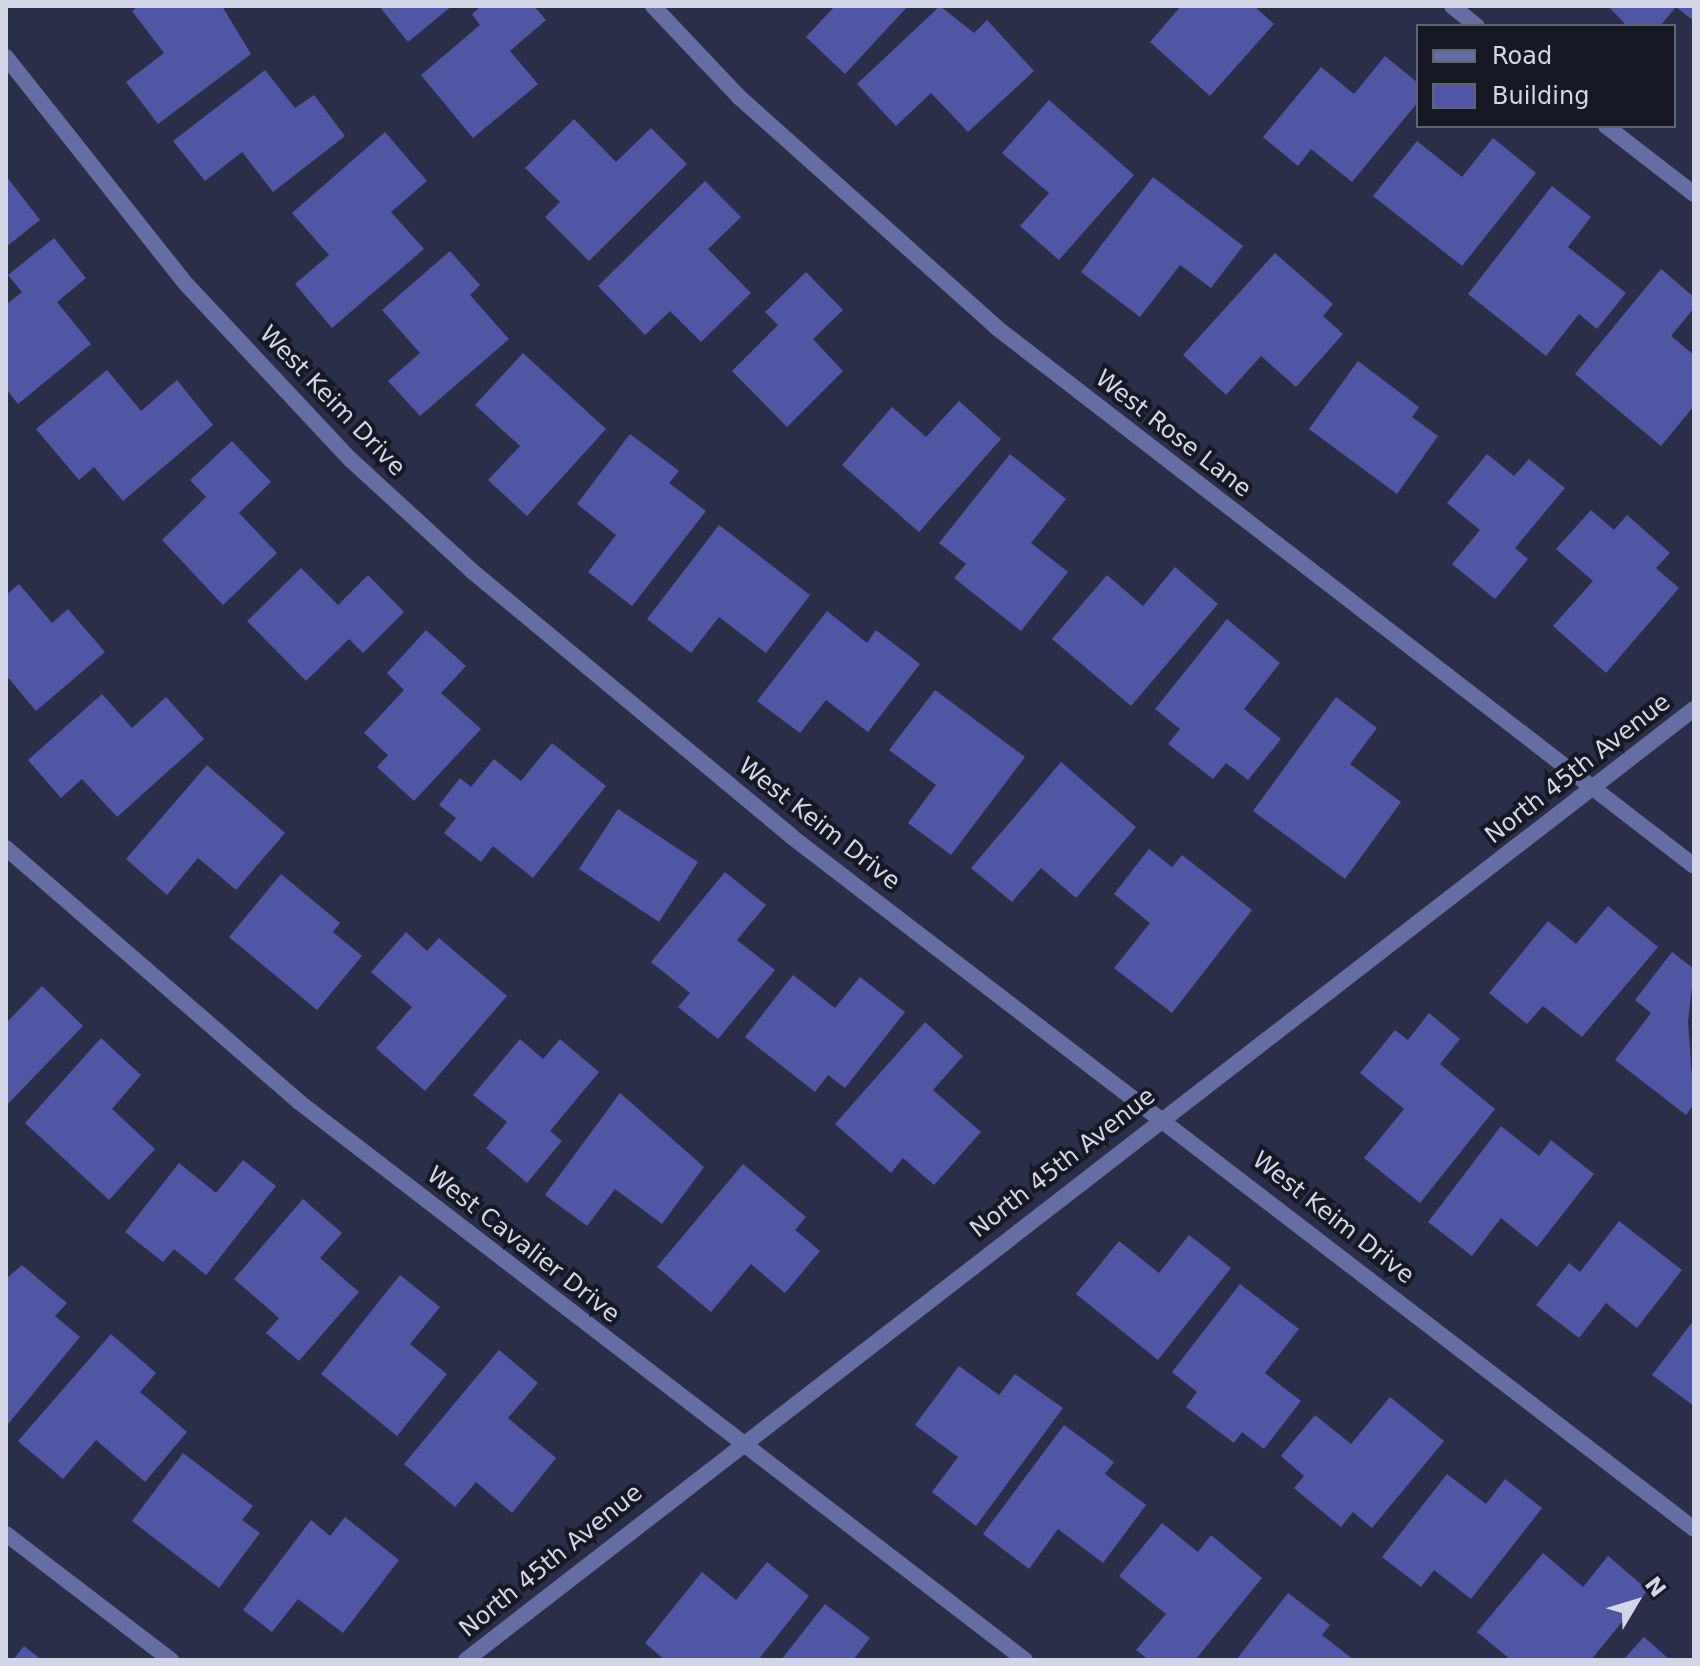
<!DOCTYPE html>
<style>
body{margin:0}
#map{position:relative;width:1700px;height:1666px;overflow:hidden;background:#2b2e49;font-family:"DejaVu Sans",sans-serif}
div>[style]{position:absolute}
.building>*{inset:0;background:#5056a3}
.street>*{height:16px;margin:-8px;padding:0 8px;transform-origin:8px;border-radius:8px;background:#666da2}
span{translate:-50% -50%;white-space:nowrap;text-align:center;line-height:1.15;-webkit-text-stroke:8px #161824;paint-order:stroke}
.street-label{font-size:24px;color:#d2d6e7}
.frame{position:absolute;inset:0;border:8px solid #d2d6e7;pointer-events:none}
.legend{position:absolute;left:1416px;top:24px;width:260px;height:104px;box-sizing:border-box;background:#161824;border:2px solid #616472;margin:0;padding:10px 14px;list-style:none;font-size:24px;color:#d2d6e7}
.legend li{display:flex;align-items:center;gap:16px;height:40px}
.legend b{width:40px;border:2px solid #616472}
.north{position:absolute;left:1596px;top:1562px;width:80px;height:80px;-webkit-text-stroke:6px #161824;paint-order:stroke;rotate:52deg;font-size:22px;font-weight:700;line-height:32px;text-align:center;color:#d2d6e7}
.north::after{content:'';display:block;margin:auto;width:28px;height:36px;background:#d2d6e7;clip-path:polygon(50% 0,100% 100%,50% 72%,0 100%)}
</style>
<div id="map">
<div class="building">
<i style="clip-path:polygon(139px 6px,222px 6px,251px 54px,158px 124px,126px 82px,164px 53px,132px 11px)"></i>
<i style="clip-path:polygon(379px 6px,452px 6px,408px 42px)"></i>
<i style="clip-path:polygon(481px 6px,534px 6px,546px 20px,510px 51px,538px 84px,473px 138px,421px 75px,480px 25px,472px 14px)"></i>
<i style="clip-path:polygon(835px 6px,908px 6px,845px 74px,806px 37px)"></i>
<i style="clip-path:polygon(940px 6px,974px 33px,987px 20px,1034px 71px,968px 132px,931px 93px,896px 126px,857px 84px)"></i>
<i style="clip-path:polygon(1181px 6px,1254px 6px,1274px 24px,1210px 96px,1150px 42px)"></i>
<i style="clip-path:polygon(1608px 6px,1694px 6px,1694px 21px,1676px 7px,1660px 26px,1627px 26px)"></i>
<i style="clip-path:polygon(1385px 56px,1418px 83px,1418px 102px,1352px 182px,1311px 149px,1298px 166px,1263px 137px,1321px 67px,1354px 94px)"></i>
<i style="clip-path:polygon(265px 70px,295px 108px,314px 95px,345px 136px,273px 192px,242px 152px,205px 181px,173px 141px)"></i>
<i style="clip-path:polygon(1049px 100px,1134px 175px,1059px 260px,1020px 226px,1049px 193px,1002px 153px)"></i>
<i style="clip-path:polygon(574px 119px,616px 162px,651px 128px,687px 164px,589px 261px,545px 217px,560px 202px,525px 168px)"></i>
<i style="clip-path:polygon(385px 132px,427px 181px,391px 212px,424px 249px,332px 328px,295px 284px,329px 255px,292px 213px)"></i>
<i style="clip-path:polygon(1493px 138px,1536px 173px,1462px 266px,1373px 196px,1417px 141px,1462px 177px)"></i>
<i style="clip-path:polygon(6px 176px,40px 220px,6px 247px)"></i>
<i style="clip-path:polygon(1153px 177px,1243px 246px,1211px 288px,1180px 265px,1140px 317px,1081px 272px)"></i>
<i style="clip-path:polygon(705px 181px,741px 217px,708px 249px,751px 293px,701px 342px,670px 311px,645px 335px,598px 286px)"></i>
<i style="clip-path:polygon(1552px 186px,1591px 217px,1568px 247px,1626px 293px,1597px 329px,1579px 314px,1546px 356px,1468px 294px)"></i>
<i style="clip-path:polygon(54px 238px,86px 278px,57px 302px,91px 344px,18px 404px,6px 389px,6px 305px,22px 292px,8px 275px)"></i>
<i style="clip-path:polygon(450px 251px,480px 285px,470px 295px,509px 339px,420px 416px,388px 381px,420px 353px,382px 310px)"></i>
<i style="clip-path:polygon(1275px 253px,1333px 304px,1323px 316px,1343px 334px,1296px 387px,1261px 356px,1226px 395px,1183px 355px)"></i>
<i style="clip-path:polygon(1661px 269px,1694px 297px,1694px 308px,1671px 336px,1694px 355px,1694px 406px,1661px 446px,1575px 374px)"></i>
<i style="clip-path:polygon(806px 272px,843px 310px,813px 339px,843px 371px,787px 427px,732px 371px,778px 325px,765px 312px)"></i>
<i style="clip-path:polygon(523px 353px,606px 429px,527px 516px,488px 480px,520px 446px,475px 405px)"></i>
<i style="clip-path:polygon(1358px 361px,1419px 407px,1412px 417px,1438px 436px,1397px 494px,1309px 429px)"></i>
<i style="clip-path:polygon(107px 370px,141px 411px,177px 380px,213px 425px,123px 501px,94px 467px,79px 480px,36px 429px)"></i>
<i style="clip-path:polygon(959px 401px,1001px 439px,919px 532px,842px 465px,892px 407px,926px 437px)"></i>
<i style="clip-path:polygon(630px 434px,679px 471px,669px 483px,706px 511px,632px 606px,588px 572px,616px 535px,577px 504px)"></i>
<i style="clip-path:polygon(232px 441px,271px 482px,239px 513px,277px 553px,223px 605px,162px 540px,206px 497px,190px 480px)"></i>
<i style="clip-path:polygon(1010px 454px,1066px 499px,1031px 543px,1068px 572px,1021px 631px,954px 578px,966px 564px,939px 543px)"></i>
<i style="clip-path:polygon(1487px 454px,1514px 476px,1529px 459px,1565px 488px,1515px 548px,1528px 559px,1495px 599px,1452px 564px,1480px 530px,1447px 503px)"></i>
<i style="clip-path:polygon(1591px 510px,1614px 530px,1627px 515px,1670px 553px,1656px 568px,1679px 588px,1606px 673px,1553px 626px,1593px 581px,1556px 549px)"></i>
<i style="clip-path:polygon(719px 525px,810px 595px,766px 653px,719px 617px,691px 653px,647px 619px)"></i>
<i style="clip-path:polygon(1175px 567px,1218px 604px,1131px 706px,1052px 639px,1107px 575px,1143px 606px)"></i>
<i style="clip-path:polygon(301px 568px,338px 605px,368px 575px,404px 612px,363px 653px,349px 639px,306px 681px,247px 621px)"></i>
<i style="clip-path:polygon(19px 584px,52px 623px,68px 609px,105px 652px,36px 711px,6px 675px,6px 595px)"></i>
<i style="clip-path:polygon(827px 611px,867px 643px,876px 630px,920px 664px,868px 732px,826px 700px,800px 733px,757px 701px)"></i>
<i style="clip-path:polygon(1227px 619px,1280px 663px,1244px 709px,1281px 739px,1248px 780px,1226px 763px,1213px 779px,1168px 744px,1180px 729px,1155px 709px)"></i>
<i style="clip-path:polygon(426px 630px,466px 666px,441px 693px,481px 729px,414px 801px,377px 767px,388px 755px,364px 733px,404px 690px,387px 673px)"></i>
<i style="clip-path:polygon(935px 690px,1025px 757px,951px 855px,908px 823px,936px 785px,889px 750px)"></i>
<i style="clip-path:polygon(102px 694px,132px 728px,166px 697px,204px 739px,117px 817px,82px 779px,61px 798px,28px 760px)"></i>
<i style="clip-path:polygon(1336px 697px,1377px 728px,1350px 764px,1401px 802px,1345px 879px,1253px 811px)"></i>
<i style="clip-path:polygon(552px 743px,606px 786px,533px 878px,493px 846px,481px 862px,444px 833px,456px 818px,439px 805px,460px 778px,471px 787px,494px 759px,521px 781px)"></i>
<i style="clip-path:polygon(1061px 762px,1136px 827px,1076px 898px,1041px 868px,1012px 902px,971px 868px)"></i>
<i style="clip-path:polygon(207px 765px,285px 833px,236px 890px,198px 858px,167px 895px,126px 859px)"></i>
<i style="clip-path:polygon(618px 809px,698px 862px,659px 922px,579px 869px)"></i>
<i style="clip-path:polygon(1149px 849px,1172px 867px,1182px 855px,1252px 910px,1172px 1013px,1114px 968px,1150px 923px,1114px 894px)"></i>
<i style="clip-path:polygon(725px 872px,766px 905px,737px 940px,775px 970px,718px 1039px,678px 1007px,690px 993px,651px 962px)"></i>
<i style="clip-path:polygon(281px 874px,340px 923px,333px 932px,362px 956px,317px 1010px,229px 937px)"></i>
<i style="clip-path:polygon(1608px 906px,1658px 947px,1582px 1037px,1543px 1006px,1527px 1024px,1489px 993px,1548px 921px,1576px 944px)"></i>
<i style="clip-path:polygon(406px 932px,427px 951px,439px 938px,507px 996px,425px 1091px,376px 1048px,412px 1007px,371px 972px)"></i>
<i style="clip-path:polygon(1672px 952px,1694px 969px,1688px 1022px,1694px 1104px,1686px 1115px,1615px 1060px,1651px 1013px,1635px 1000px)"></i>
<i style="clip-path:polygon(793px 975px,835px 1008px,860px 977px,905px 1012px,845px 1088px,828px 1075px,815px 1092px,745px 1037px)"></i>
<i style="clip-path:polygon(42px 986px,83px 1026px,6px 1106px,6px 1023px)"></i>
<i style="clip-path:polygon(1429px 1013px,1460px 1039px,1440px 1064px,1495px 1109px,1420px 1203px,1364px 1158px,1404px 1109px,1360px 1073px,1395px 1030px,1408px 1040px)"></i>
<i style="clip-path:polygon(925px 1022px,963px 1056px,933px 1090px,981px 1132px,934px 1185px,903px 1158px,891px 1173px,835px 1124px)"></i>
<i style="clip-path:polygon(101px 1038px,141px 1075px,112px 1109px,155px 1149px,109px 1200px,25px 1123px)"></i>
<i style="clip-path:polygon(520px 1039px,543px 1059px,560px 1039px,599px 1072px,550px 1131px,562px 1141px,527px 1183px,486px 1148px,507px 1122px,473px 1095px)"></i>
<i style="clip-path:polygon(620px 1093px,704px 1167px,662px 1224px,615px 1189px,587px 1226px,545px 1195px)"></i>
<i style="clip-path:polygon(1501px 1126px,1539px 1156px,1551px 1140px,1594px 1174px,1537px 1247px,1501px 1218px,1472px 1256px,1428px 1222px)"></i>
<i style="clip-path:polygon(243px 1160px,276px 1186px,206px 1275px,174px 1249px,163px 1262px,125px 1232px,179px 1163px,216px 1193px)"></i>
<i style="clip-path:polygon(743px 1164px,806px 1217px,795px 1230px,820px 1251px,785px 1293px,751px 1264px,711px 1312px,657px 1267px)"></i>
<i style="clip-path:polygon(303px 1199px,342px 1233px,320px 1258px,359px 1292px,299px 1361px,266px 1333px,279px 1318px,234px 1279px)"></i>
<i style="clip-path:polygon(1619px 1221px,1682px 1270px,1637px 1328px,1606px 1303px,1579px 1338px,1536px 1305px,1569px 1263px,1580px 1272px)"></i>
<i style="clip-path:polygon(1189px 1235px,1231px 1268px,1158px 1360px,1076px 1294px,1119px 1241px,1159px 1273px)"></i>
<i style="clip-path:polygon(22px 1265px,67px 1303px,55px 1316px,80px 1337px,8px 1424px,6px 1279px)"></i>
<i style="clip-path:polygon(400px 1275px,440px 1307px,410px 1344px,447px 1374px,397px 1436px,321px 1374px)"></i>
<i style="clip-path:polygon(1240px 1284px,1299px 1329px,1265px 1373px,1301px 1401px,1264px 1449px,1242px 1432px,1234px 1443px,1186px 1407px,1197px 1392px,1172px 1372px)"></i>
<i style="clip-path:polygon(1694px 1320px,1694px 1406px,1652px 1375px)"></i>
<i style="clip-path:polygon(111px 1334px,156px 1373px,140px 1392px,187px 1432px,145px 1482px,96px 1440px,63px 1479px,18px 1441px)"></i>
<i style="clip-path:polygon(499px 1350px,538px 1383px,508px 1418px,556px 1458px,512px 1513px,476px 1482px,455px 1507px,404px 1464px)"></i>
<i style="clip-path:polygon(959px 1366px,999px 1395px,1015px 1374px,1063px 1408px,976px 1526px,932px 1492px,958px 1457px,915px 1425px)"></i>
<i style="clip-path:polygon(1390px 1397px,1444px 1441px,1372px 1528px,1353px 1512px,1341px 1527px,1294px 1488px,1304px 1476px,1281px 1456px,1315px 1415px,1351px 1444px)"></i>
<i style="clip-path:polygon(1064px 1425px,1114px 1462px,1105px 1474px,1146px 1505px,1103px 1563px,1058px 1529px,1029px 1569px,983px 1534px)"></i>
<i style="clip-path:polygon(183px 1453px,253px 1506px,242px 1520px,260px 1533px,219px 1588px,132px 1521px)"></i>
<i style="clip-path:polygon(1447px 1474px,1486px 1504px,1505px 1479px,1542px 1508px,1471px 1599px,1434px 1570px,1421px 1587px,1382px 1557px)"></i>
<i style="clip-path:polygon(345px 1517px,399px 1560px,343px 1633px,298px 1599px,272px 1632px,243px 1610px,311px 1520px,330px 1536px)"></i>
<i style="clip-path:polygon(1162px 1523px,1198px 1552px,1211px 1535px,1262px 1578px,1195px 1660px,1149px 1660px,1136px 1650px,1166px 1614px,1119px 1576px)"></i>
<i style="clip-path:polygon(1543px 1553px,1583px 1587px,1608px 1556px,1648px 1590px,1591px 1660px,1511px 1660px,1477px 1632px)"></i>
<i style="clip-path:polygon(767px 1562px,809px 1596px,758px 1660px,665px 1660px,645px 1643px,702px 1572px,736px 1600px)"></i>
<i style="clip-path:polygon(1288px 1593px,1330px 1625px,1322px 1635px,1354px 1660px,1236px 1660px)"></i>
<i style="clip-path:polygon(825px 1604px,870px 1638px,853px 1660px,781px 1660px)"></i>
<i style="clip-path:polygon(1644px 1637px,1670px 1660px,1623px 1660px)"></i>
<i style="clip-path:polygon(24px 1646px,42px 1660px,13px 1660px)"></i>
</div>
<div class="street">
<i style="left:653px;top:6px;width:125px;rotate:46.6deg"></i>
<i style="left:739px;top:97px;width:346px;rotate:41.8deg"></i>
<i style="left:997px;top:328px;width:880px;rotate:37.66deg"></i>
<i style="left:1452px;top:6px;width:32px;rotate:39deg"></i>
<i style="left:6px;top:57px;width:291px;rotate:51.6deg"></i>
<i style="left:187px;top:285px;width:240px;rotate:46.9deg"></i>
<i style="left:351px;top:460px;width:164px;rotate:42.5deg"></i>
<i style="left:472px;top:571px;width:416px;rotate:39.7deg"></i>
<i style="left:792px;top:837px;width:1137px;rotate:37.49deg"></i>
<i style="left:1606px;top:126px;width:111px;rotate:37.7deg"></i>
<i style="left:6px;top:848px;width:388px;rotate:40.9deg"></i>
<i style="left:299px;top:1102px;width:916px;rotate:37.55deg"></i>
<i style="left:6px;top:1534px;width:208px;rotate:37.4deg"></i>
<i style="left:466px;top:1660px;width:1553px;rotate:-37.76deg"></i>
</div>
<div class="street-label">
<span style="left:332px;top:401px;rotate:46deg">West Keim Drive</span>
<span style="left:1173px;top:434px;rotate:38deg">West Rose Lane</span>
<span style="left:1578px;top:769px;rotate:-38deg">North 45th Avenue</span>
<span style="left:819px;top:824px;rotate:38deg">West Keim Drive</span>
<span style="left:1063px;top:1163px;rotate:-38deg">North 45th Avenue</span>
<span style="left:1333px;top:1218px;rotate:38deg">West Keim Drive</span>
<span style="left:523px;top:1245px;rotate:38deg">West Cavalier Drive</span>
<span style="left:551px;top:1561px;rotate:-39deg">North 45th Avenue</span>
</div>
<div class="frame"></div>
<ul class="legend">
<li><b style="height:10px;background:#666da2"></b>Road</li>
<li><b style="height:22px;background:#5056a3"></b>Building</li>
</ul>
<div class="north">N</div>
</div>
